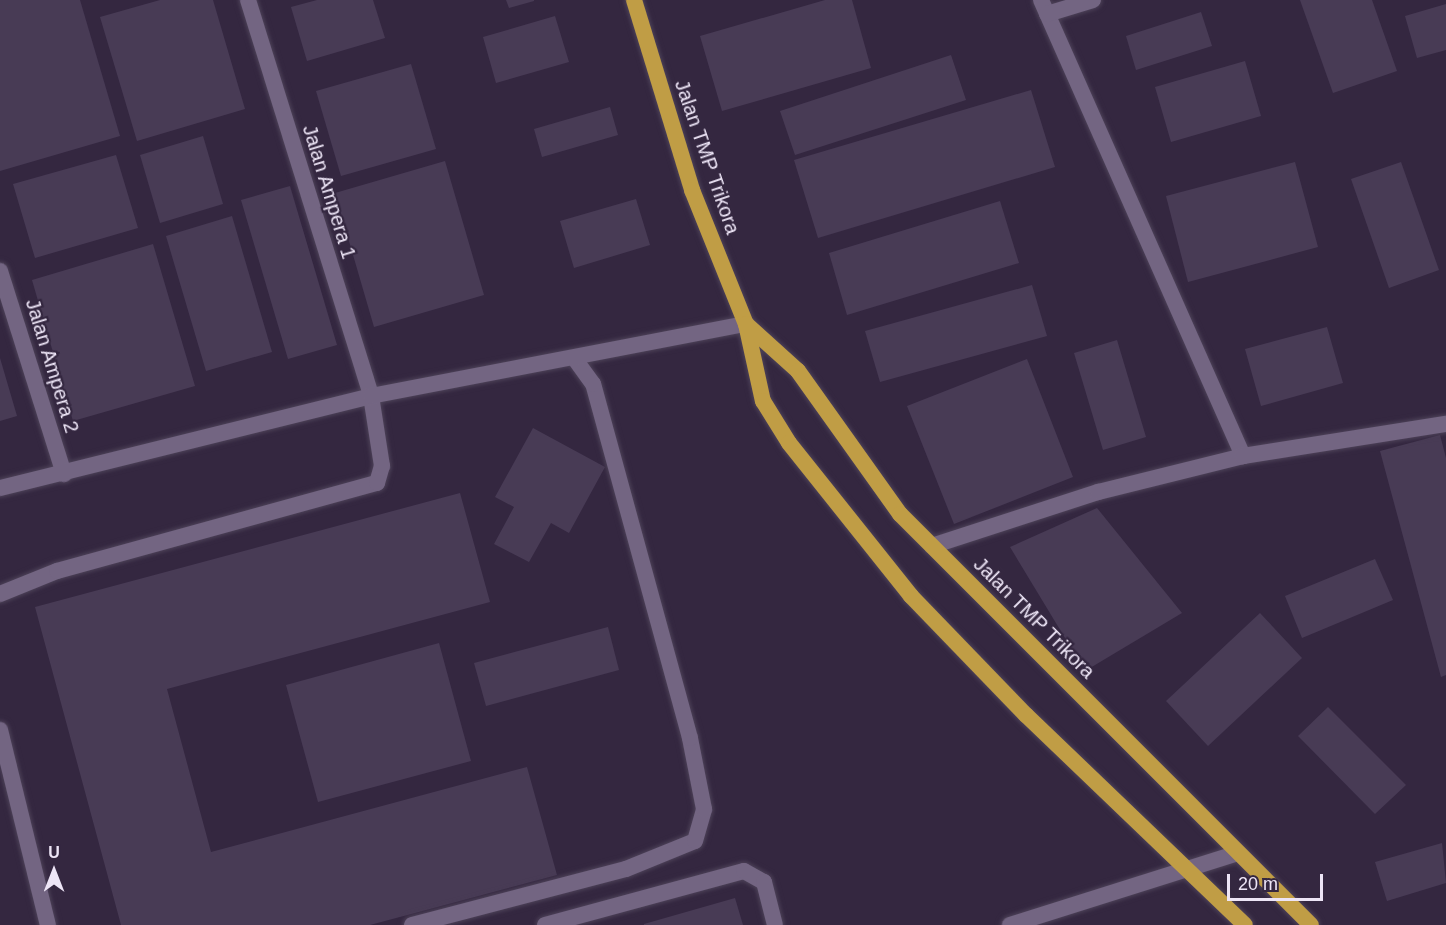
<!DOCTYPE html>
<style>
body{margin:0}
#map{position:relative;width:1446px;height:925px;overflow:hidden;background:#342740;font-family:Helvetica,sans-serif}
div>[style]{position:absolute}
.building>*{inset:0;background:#483b55}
.roads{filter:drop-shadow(0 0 2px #4d4258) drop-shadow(0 0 2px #4d4258)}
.service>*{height:16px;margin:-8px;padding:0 8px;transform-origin:8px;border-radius:8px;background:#736582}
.minor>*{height:16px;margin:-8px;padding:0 8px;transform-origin:8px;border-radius:8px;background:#736582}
.trunk>*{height:16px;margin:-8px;padding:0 8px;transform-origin:8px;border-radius:8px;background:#c09d45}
span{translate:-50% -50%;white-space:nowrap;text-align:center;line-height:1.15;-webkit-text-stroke:4.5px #342740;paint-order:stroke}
.street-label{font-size:20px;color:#ede5f6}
.north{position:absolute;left:24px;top:841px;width:60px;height:60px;-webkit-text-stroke:4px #342740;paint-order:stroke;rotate:0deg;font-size:16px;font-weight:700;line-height:24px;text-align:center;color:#ede5f6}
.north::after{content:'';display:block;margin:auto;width:21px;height:27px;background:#ede5f6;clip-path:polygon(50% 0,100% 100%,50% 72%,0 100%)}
.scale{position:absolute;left:1227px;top:874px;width:96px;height:27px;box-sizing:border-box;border:3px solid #ede5f6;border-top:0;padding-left:8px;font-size:18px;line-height:21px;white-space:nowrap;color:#ede5f6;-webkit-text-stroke:4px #342740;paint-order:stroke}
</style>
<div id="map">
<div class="building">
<i style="clip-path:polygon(0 0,80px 0,120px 136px,0 171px)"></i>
<i style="clip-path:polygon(160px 0,213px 0,245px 109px,137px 141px,100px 17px)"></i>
<i style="clip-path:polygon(317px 0,373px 0,385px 38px,307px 61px,291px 7px)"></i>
<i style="clip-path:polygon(506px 0,534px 0,534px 1px,509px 8px)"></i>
<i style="clip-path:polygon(825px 0,852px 0,871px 68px,722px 111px,700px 36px)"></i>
<i style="clip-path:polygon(1300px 0,1372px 0,1397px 71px,1333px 93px)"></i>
<i style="clip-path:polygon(1446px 4px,1446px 50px,1417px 58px,1405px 16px)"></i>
<i style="clip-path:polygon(1201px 12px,1212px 46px,1136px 70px,1126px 36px)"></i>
<i style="clip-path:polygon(555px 16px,569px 62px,496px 83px,483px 37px)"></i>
<i style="clip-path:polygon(951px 55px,966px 100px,795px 155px,780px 111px)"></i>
<i style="clip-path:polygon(1245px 61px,1261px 116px,1171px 142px,1155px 87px)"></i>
<i style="clip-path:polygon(411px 64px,436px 149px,341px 176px,316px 91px)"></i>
<i style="clip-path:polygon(1031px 90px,1055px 167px,818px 238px,794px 160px)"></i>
<i style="clip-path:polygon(610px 107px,618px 135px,542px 157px,534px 129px)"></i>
<i style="clip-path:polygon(203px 136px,223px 204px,160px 223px,140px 155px)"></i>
<i style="clip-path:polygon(116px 155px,138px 228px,35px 258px,13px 184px)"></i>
<i style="clip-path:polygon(445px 161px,484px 295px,374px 327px,335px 193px)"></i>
<i style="clip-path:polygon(1295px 162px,1318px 247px,1188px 282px,1166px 196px)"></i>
<i style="clip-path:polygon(1401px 162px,1439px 270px,1389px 288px,1351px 179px)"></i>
<i style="clip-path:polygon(290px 186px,337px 345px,288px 359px,241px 200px)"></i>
<i style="clip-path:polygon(636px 199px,650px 245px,574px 268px,560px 221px)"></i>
<i style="clip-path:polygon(1000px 201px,1019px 263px,847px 315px,829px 253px)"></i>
<i style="clip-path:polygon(232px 216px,272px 352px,206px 371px,166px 236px)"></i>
<i style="clip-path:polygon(153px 244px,195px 386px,73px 421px,32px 280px)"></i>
<i style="clip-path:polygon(1032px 285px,1047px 336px,880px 382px,865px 331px)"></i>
<i style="clip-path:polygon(1327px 327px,1343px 383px,1261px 406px,1245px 349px)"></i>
<i style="clip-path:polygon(1117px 340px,1146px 437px,1103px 450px,1074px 353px)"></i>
<i style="clip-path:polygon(0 358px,17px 416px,0 421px)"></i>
<i style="clip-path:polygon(1027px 359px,1073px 477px,954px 524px,907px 406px)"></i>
<i style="clip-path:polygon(533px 428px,605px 467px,569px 533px,551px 523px,529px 562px,494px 544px,514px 507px,495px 497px)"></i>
<i style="clip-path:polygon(1440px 435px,1446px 458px,1446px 675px,1441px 677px,1380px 451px)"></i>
<i style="clip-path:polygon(460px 493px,490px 602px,167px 689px,211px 852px,527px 767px,557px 875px,370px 925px,121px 925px,35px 607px)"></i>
<i style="clip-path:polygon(1097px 508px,1182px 613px,1085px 671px,1010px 547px)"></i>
<i style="clip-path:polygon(1375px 559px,1393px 600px,1302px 638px,1285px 596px)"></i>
<i style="clip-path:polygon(1260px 613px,1302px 658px,1208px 746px,1166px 701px)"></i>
<i style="clip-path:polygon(608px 627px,619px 670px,486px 706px,474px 663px)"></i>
<i style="clip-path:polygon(439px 643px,471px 761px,318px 802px,286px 685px)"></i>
<i style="clip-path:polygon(1328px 707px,1406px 785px,1375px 814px,1298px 736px)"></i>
<i style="clip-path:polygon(1442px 843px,1446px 883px,1387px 901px,1375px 862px)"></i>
<i style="clip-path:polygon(735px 898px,743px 925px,644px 925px,644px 924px)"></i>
</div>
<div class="roads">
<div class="service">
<i style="left:0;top:594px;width:61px;rotate:-22deg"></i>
<i style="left:57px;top:571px;width:332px;rotate:-15.4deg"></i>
<i style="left:377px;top:483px;width:18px;rotate:-74deg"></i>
<i style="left:382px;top:466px;width:71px;rotate:-98.9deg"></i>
<i style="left:0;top:730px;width:201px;rotate:76.2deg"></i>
<i style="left:412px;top:925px;width:221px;rotate:-14.7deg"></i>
<i style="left:626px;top:869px;width:74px;rotate:-22.1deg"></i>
<i style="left:695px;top:841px;width:33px;rotate:-74deg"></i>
<i style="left:704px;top:809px;width:72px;rotate:-101.2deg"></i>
<i style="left:690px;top:738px;width:367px;rotate:-105.3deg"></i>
<i style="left:593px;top:384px;width:31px;rotate:-126deg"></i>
</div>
<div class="minor">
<i style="left:248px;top:0;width:415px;rotate:72.7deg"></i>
<i style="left:1041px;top:0;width:499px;rotate:66.1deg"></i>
<i style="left:1047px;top:14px;width:48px;rotate:-16.9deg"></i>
<i style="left:0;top:271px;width:213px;rotate:72.5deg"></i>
<i style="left:0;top:488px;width:382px;rotate:-13.9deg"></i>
<i style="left:371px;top:396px;width:382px;rotate:-10.9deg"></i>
<i style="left:932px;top:546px;width:175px;rotate:-18deg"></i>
<i style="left:1098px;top:492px;width:149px;rotate:-13.9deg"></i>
<i style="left:1243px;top:456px;width:206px;rotate:-9deg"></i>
<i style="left:545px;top:925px;width:206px;rotate:-15.2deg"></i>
<i style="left:744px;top:871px;width:23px;rotate:29deg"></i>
<i style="left:764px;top:882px;width:44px;rotate:75.7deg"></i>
<i style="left:1010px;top:925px;width:239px;rotate:-17.5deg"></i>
</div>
<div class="trunk">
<i style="left:634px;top:0;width:199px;rotate:73deg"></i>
<i style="left:692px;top:190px;width:144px;rotate:68.1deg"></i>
<i style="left:746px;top:324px;width:79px;rotate:77.6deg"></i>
<i style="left:763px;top:401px;width:49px;rotate:58.2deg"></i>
<i style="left:789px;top:443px;width:196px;rotate:51.4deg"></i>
<i style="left:911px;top:596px;width:165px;rotate:46deg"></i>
<i style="left:1026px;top:715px;width:303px;rotate:43.8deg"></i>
<i style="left:746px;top:324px;width:70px;rotate:42.1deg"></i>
<i style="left:798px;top:371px;width:176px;rotate:54.5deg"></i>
<i style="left:900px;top:514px;width:581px;rotate:45deg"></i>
</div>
</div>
<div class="street-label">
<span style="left:707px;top:157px;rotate:71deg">Jalan TMP Trikora</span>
<span style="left:329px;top:192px;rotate:73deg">Jalan Ampera 1</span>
<span style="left:52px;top:366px;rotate:73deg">Jalan Ampera 2</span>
<span style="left:1034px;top:618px;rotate:45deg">Jalan TMP Trikora</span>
</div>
<div class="north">U</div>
<div class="scale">20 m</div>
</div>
